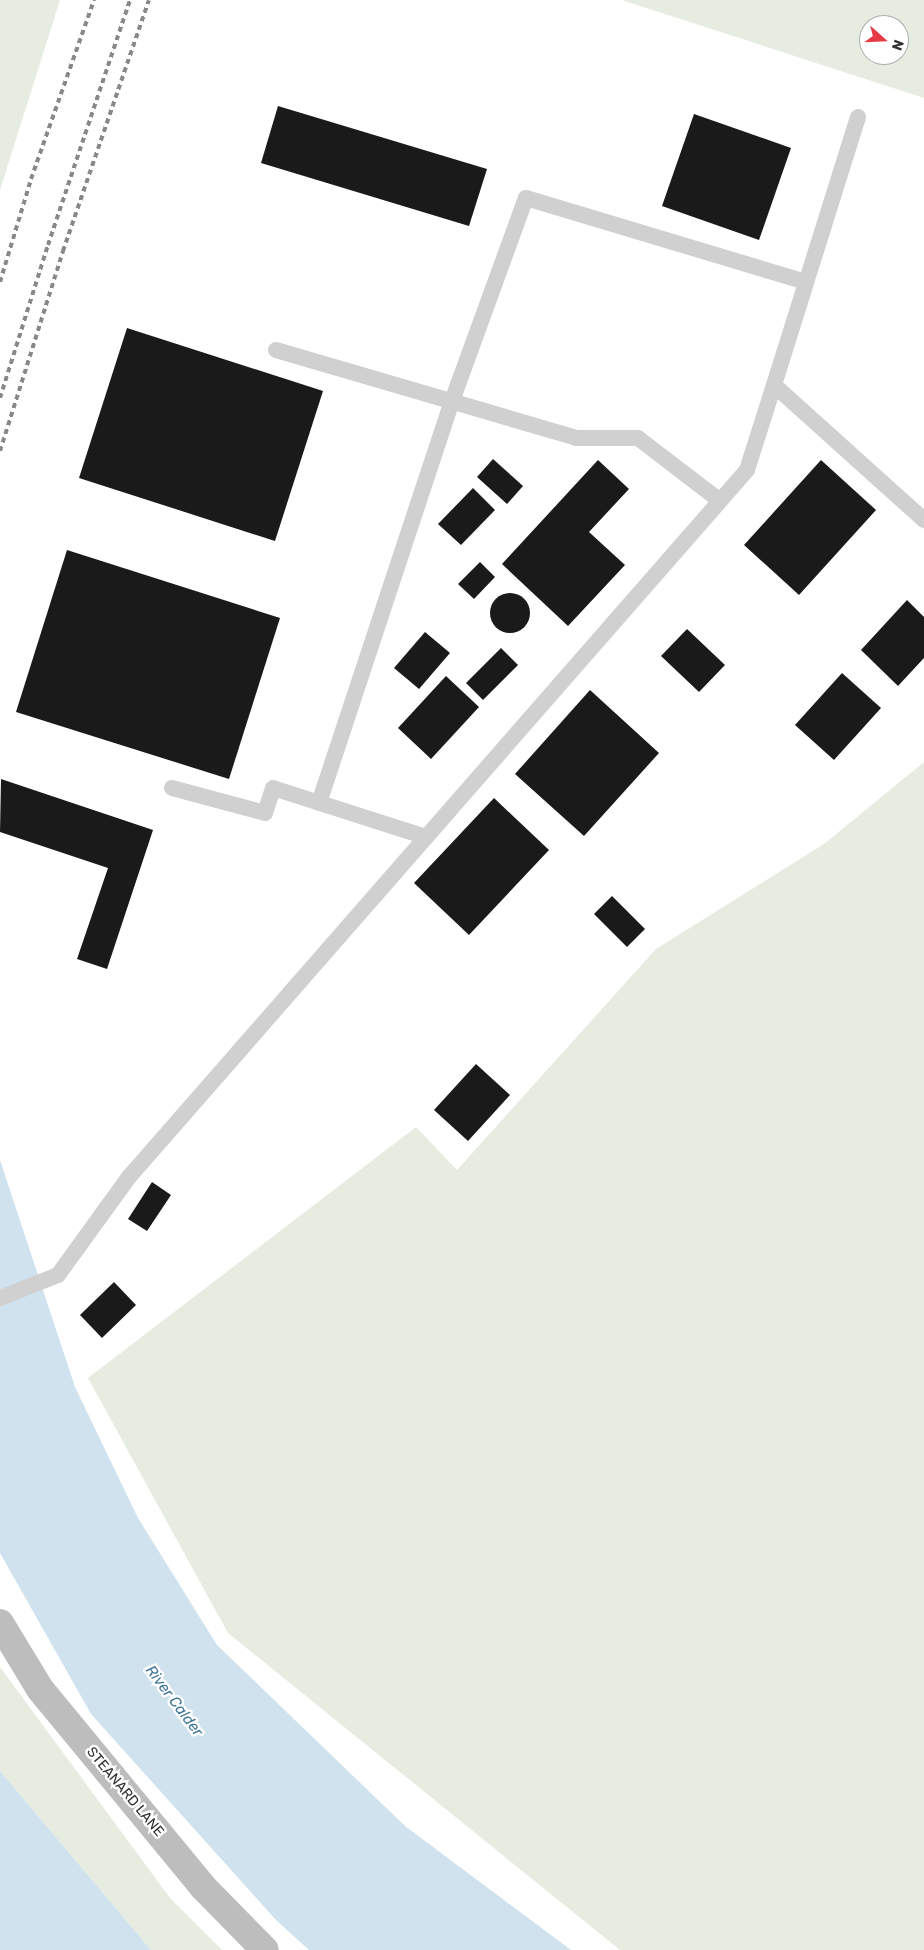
<!DOCTYPE html>
<style>
body{margin:0}
#map{position:relative;width:924px;height:1950px;overflow:hidden;background:#fff;font-family:Rubik,sans-serif}
div>[style]{position:absolute}
.green>*{inset:0;background:#e6ecdf}
.water>*{inset:0;background:#cfe2ee}
.building>*{inset:0;background:#1a1a1a}
.round{border-radius:50%}
.lane>*{height:16px;margin:-8px;padding:0 8px;transform-origin:8px;border-radius:8px;background:#d0d0d0}
.secondary>*{height:28px;margin:-14px;padding:0 14px;transform-origin:14px;border-radius:14px;background:#bdbdbd}
.rail>*{height:4px;margin-top:-2px;transform-origin:0;background:repeating-linear-gradient(90deg,#888 0 5px,transparent 0 9px)}
span{translate:-50% -50%;white-space:nowrap;text-align:center;line-height:1.15;-webkit-text-stroke:5px #fff;paint-order:stroke}
.street-label{font-size:14px;color:#333}
.water-label{font-size:15px;color:#3f7597;font-style:italic}
.north{position:absolute;left:859px;top:15px;width:50px;height:50px;box-sizing:border-box;background:#fff;border:1px solid #adadad;border-radius:50%;rotate:110deg;font-size:14px;font-weight:700;line-height:20px;text-align:center;color:#333}
.north::after{content:'';display:block;margin:auto;width:18px;height:22px;background:#e63946;clip-path:polygon(50% 0,100% 100%,50% 72%,0 100%)}
</style>
<div id="map">
<div class="green">
<i style="clip-path:polygon(0 0,60px 0,0 190px)"></i>
<i style="clip-path:polygon(evenodd,622px 0,924px 0,924px 98px,622px 0,869px 25px,899px 25px,899px 55px,869px 55px,869px 25px)"></i>
<i style="clip-path:polygon(924px 762px,924px 1950px,620px 1950px,228px 1633px,88px 1378px,416px 1127px,457px 1170px,656px 949px,824px 844px)"></i>
<i style="clip-path:polygon(0 1667px,170px 1898px,222px 1950px,151px 1950px,0 1771px)"></i>
</div>
<div class="water">
<i style="clip-path:polygon(0 1160px,75px 1387px,138px 1518px,217px 1645px,405px 1826px,571px 1950px,309px 1950px,276px 1920px,91px 1714px,0 1553px)"></i>
<i style="clip-path:polygon(0 1771px,151px 1950px,0 1950px)"></i>
</div>
<div class="building">
<i style="clip-path:polygon(278px 106px,487px 169px,469px 226px,261px 163px)"></i>
<i style="clip-path:polygon(694px 114px,791px 148px,759px 240px,662px 206px)"></i>
<i style="clip-path:polygon(127px 328px,323px 391px,275px 541px,79px 478px)"></i>
<i style="clip-path:polygon(493px 459px,523px 486px,507px 504px,477px 477px)"></i>
<i style="clip-path:polygon(598px 460px,629px 489px,589px 532px,625px 565px,568px 626px,502px 564px)"></i>
<i style="clip-path:polygon(821px 460px,876px 510px,799px 595px,744px 545px)"></i>
<i style="clip-path:polygon(473px 488px,495px 510px,461px 545px,438px 524px)"></i>
<i style="clip-path:polygon(67px 550px,280px 618px,229px 779px,16px 712px)"></i>
<i style="clip-path:polygon(480px 562px,495px 577px,474px 599px,458px 584px)"></i>
<i class="round" style="left:490px;top:593px;width:40px;height:40px"></i>
<i style="clip-path:polygon(907px 600px,924px 617px,924px 658px,898px 686px,861px 650px)"></i>
<i style="clip-path:polygon(687px 629px,725px 665px,699px 692px,661px 656px)"></i>
<i style="clip-path:polygon(425px 632px,450px 653px,419px 689px,394px 668px)"></i>
<i style="clip-path:polygon(501px 648px,518px 665px,483px 700px,466px 683px)"></i>
<i style="clip-path:polygon(842px 673px,881px 708px,834px 760px,795px 725px)"></i>
<i style="clip-path:polygon(446px 676px,479px 707px,431px 759px,398px 728px)"></i>
<i style="clip-path:polygon(590px 690px,659px 753px,584px 836px,515px 774px)"></i>
<i style="clip-path:polygon(1px 779px,153px 830px,107px 969px,77px 959px,108px 868px,0 832px)"></i>
<i style="clip-path:polygon(494px 798px,549px 850px,469px 935px,414px 883px)"></i>
<i style="clip-path:polygon(612px 896px,645px 929px,627px 947px,594px 914px)"></i>
<i style="clip-path:polygon(476px 1064px,510px 1095px,468px 1141px,434px 1110px)"></i>
<i style="clip-path:polygon(152px 1182px,171px 1195px,147px 1231px,128px 1219px)"></i>
<i style="clip-path:polygon(114px 1282px,136px 1305px,102px 1338px,80px 1315px)"></i>
</div>
<div class="lane">
<i style="left:858px;top:117px;width:281px;rotate:107.4deg"></i>
<i style="left:774px;top:385px;width:202px;rotate:42deg"></i>
<i style="left:276px;top:350px;width:313px;rotate:16.3deg"></i>
<i style="left:576px;top:438px;width:62px"></i>
<i style="left:638px;top:438px;width:103px;rotate:37.5deg"></i>
<i style="left:172px;top:788px;width:96px;rotate:15deg"></i>
<i style="left:265px;top:813px;width:26px;rotate:-72deg"></i>
<i style="left:273px;top:788px;width:161px;rotate:17.8deg"></i>
<i style="left:319px;top:803px;width:423px;rotate:-71.7deg"></i>
<i style="left:452px;top:401px;width:216px;rotate:-70deg"></i>
<i style="left:526px;top:198px;width:292px;rotate:16.7deg"></i>
<i style="left:0;top:1298px;width:62px;rotate:-21.6deg"></i>
<i style="left:58px;top:1275px;width:121px;rotate:-54.1deg"></i>
<i style="left:129px;top:1177px;width:939px;rotate:-48.84deg"></i>
<i style="left:747px;top:470px;width:89px;rotate:-72.4deg"></i>
</div>
<div class="secondary">
<i style="left:0;top:1623px;width:77px;rotate:58.8deg"></i>
<i style="left:40px;top:1689px;width:256px;rotate:50.5deg"></i>
<i style="left:203px;top:1887px;width:88px;rotate:45.5deg"></i>
</div>
<div class="rail">
<i style="left:0;top:282px;width:108px;rotate:-73.2deg"></i>
<i style="left:31px;top:179px;width:190px;rotate:-70.6deg"></i>
<i style="left:0;top:398px;width:160px;rotate:-72.6deg"></i>
<i style="left:48px;top:245px;width:258px;rotate:-71.5deg"></i>
<i style="left:0;top:451px;width:210px;rotate:-72.5deg"></i>
<i style="left:63px;top:251px;width:265px;rotate:-71.1deg"></i>
</div>
<div class="street-label">
<span style="left:125px;top:1792px;rotate:50deg">STEANARD LANE</span>
</div>
<div class="water-label">
<span style="left:174px;top:1701px;rotate:53deg">River Calder</span>
</div>
<div class="north">N</div>
</div>
